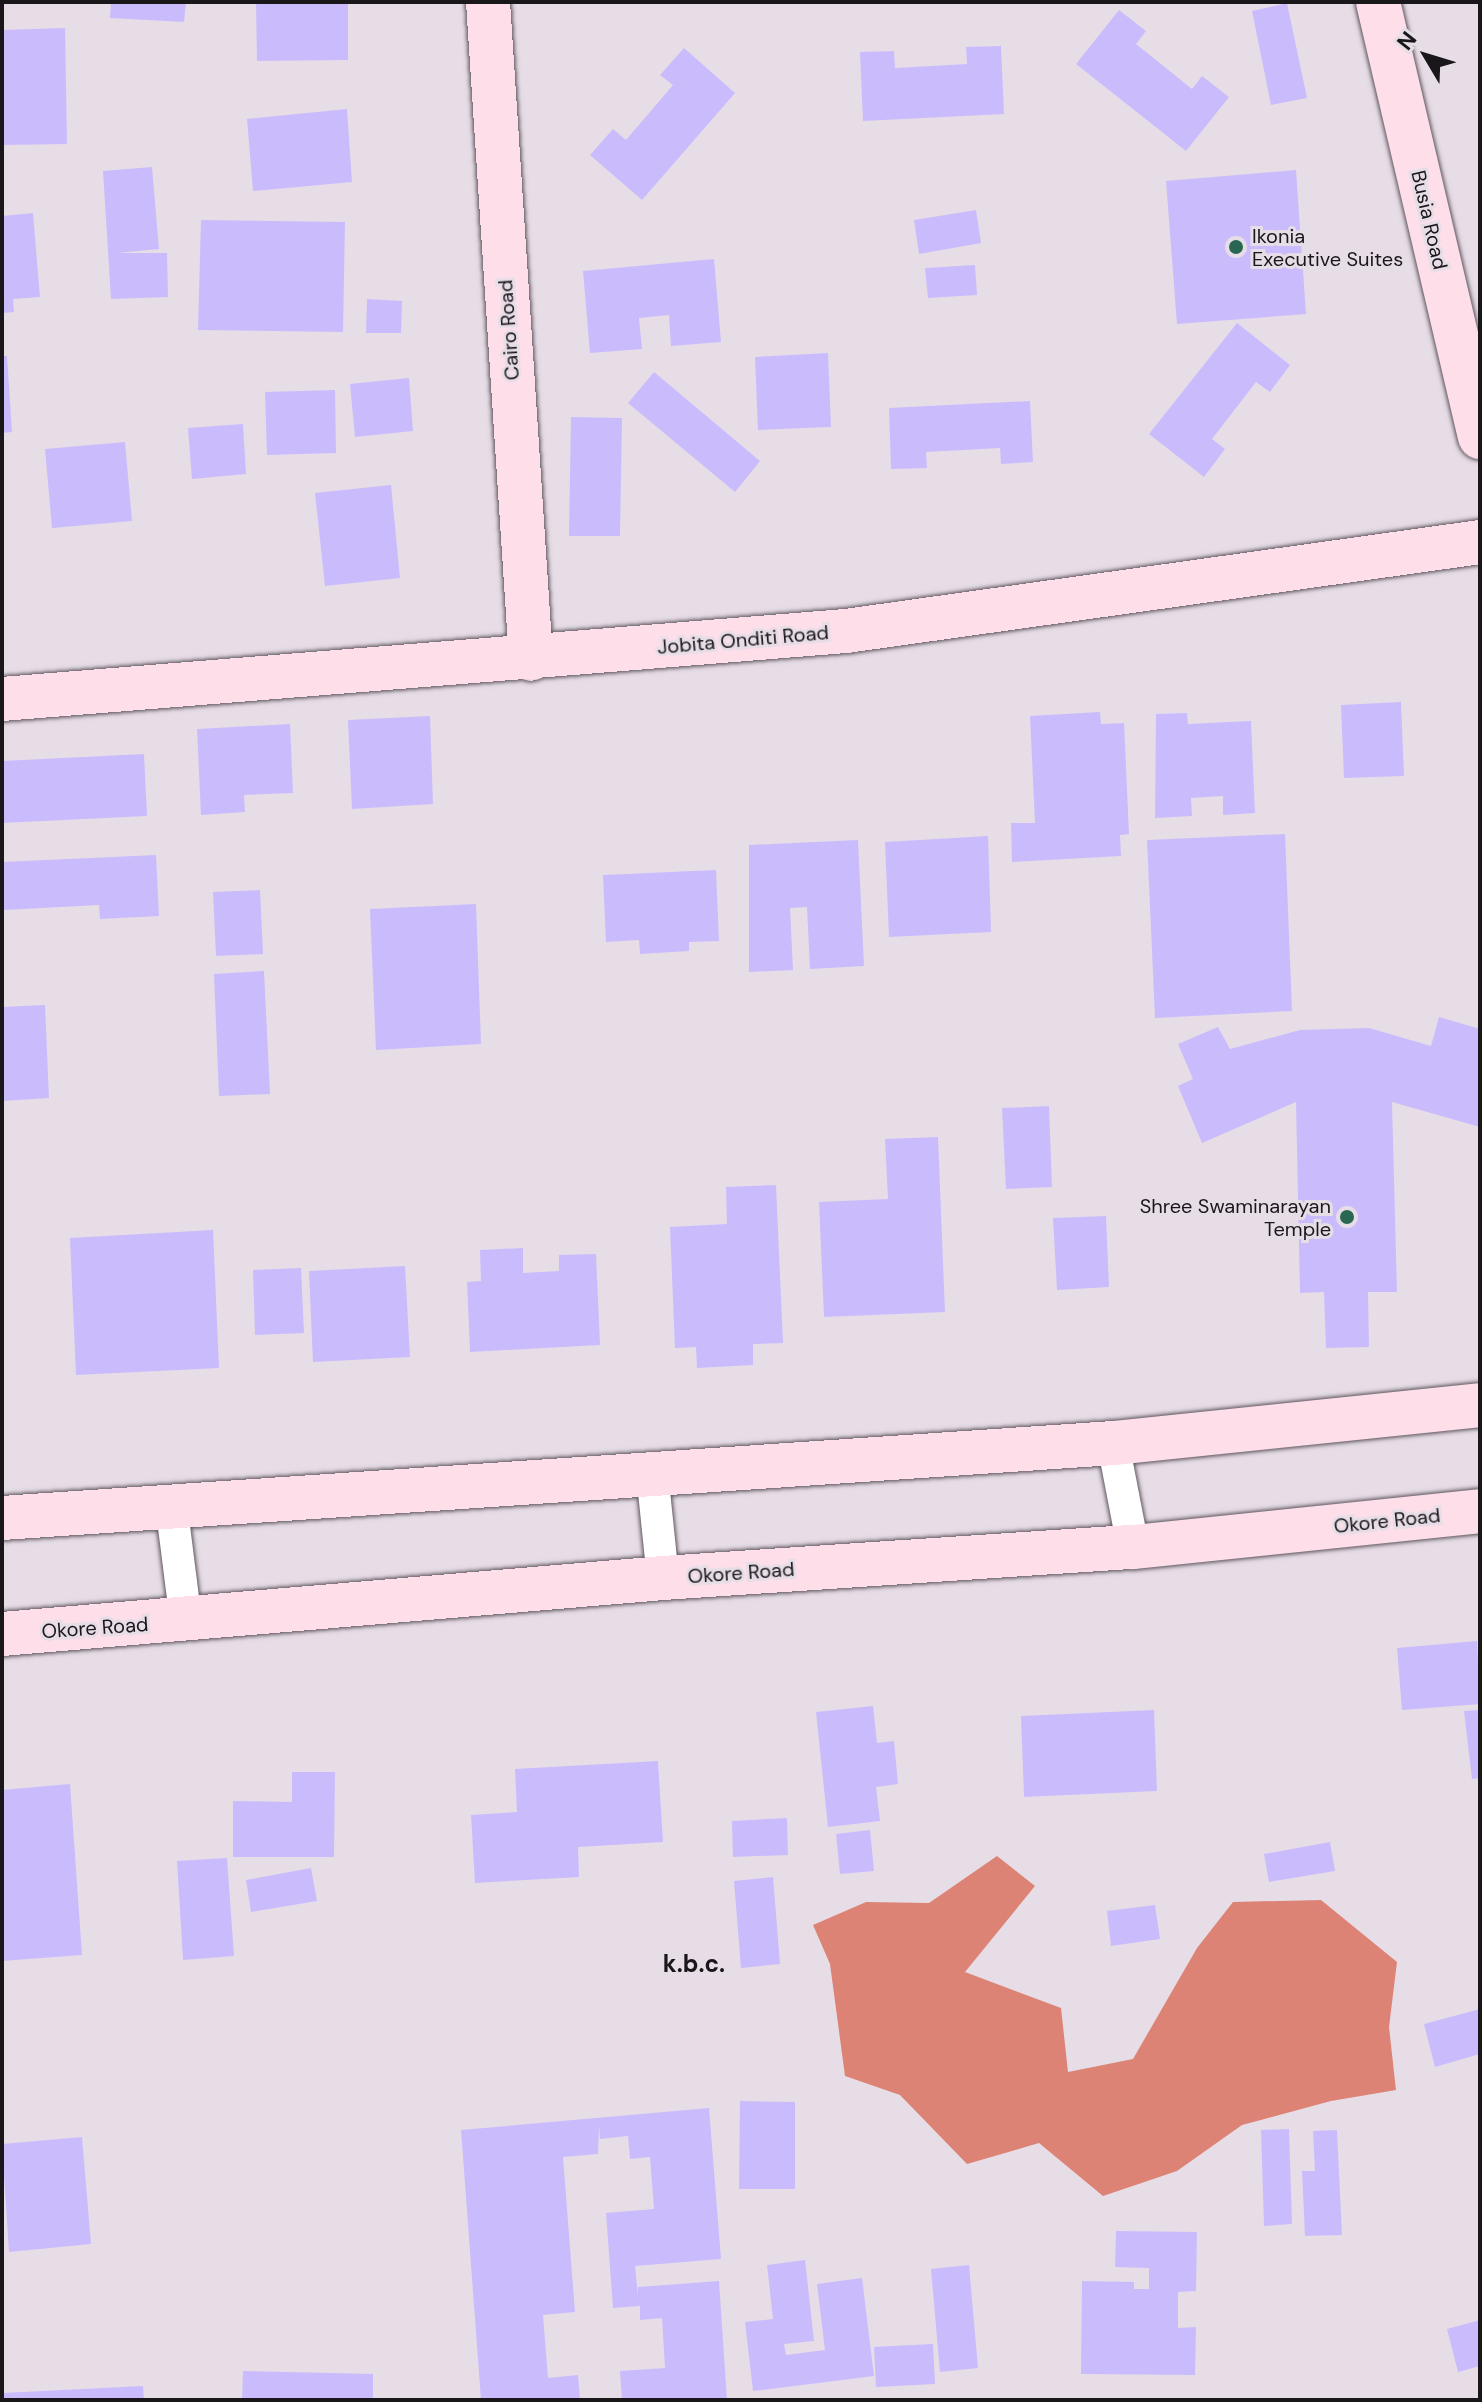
<!DOCTYPE html>
<style>
body{margin:0}
#map{position:relative;width:1482px;height:2402px;overflow:hidden;background:#e7dde7;font-family:"DM Sans",sans-serif}
div>[style]{position:absolute}
.forest>*{inset:0;background:#dc8375}
.building>*{inset:0;background:#cabcfc}
.roads{filter:drop-shadow(0 0 2px #5f575f) drop-shadow(0 0 2px #5f575f)}
.street>*{height:32px;margin:-16px;padding:0 16px;transform-origin:16px;border-radius:16px;background:#fff}
.secondary>*{height:44px;margin:-22px;padding:0 22px;transform-origin:22px;border-radius:22px;background:#fedfe9}
.dots>*{width:22px;height:22px;translate:-50% -50%;box-sizing:border-box;border:4px solid #e7dde7;border-radius:50%}
span{translate:-50% -50%;white-space:nowrap;text-align:center;line-height:1.15;-webkit-text-stroke:6px #e7dde7;paint-order:stroke}
.street-label{font-size:20px;color:#1a171a}
.poi-label{font-size:20px;color:#1a171a}
.left{translate:0 -50%;text-align:left}
.right{translate:-100% -50%;text-align:right}
.quarter-label{font-size:24px;color:#1a171a;font-weight:700}
.frame{position:absolute;inset:0;border:4px solid #1a171a;pointer-events:none}
.north{position:absolute;left:1386px;top:16px;width:80px;height:80px;-webkit-text-stroke:6px #e7dde7;paint-order:stroke;rotate:308deg;font-size:22px;font-weight:700;line-height:32px;text-align:center;color:#1a171a}
.north::after{content:'';display:block;margin:auto;width:28px;height:36px;background:#1a171a;clip-path:polygon(50% 0,100% 100%,50% 72%,0 100%)}
</style>
<div id="map">
<div class="forest">
<i style="clip-path:polygon(997px 1856px,1035px 1886px,965px 1972px,1061px 2008px,1068px 2072px,1133px 2059px,1197px 1948px,1233px 1902px,1321px 1900px,1397px 1962px,1389px 2027px,1396px 2090px,1331px 2101px,1242px 2125px,1177px 2171px,1103px 2196px,1039px 2143px,967px 2164px,900px 2095px,845px 2076px,830px 1964px,813px 1925px,866px 1902px,929px 1903px)"></i>
</div>
<div class="building">
<i style="clip-path:polygon(111px 2px,186px 2px,184px 22px,110px 18px)"></i>
<i style="clip-path:polygon(256px 2px,348px 2px,348px 60px,257px 61px)"></i>
<i style="clip-path:polygon(1287px 3px,1307px 98px,1271px 105px,1252px 11px)"></i>
<i style="clip-path:polygon(1119px 10px,1146px 31px,1136px 44px,1192px 89px,1202px 76px,1229px 97px,1186px 151px,1076px 64px)"></i>
<i style="clip-path:polygon(65px 28px,67px 144px,2px 145px,2px 30px)"></i>
<i style="clip-path:polygon(1001px 46px,1004px 114px,863px 121px,860px 52px,894px 51px,895px 68px,967px 64px,966px 47px)"></i>
<i style="clip-path:polygon(684px 48px,735px 93px,642px 200px,590px 155px,613px 129px,626px 140px,673px 85px,660px 75px)"></i>
<i style="clip-path:polygon(347px 109px,352px 182px,253px 191px,247px 119px)"></i>
<i style="clip-path:polygon(152px 167px,159px 249px,117px 253px,167px 253px,168px 297px,111px 299px,103px 171px)"></i>
<i style="clip-path:polygon(1296px 170px,1306px 314px,1177px 324px,1166px 181px)"></i>
<i style="clip-path:polygon(976px 210px,981px 243px,919px 254px,914px 220px)"></i>
<i style="clip-path:polygon(33px 213px,40px 297px,13px 299px,14px 312px,2px 313px,2px 216px)"></i>
<i style="clip-path:polygon(201px 220px,345px 222px,343px 332px,198px 330px)"></i>
<i style="clip-path:polygon(714px 259px,721px 342px,671px 346px,669px 315px,639px 318px,642px 349px,590px 353px,583px 271px)"></i>
<i style="clip-path:polygon(975px 265px,977px 295px,928px 298px,925px 268px)"></i>
<i style="clip-path:polygon(367px 299px,402px 301px,401px 333px,366px 333px)"></i>
<i style="clip-path:polygon(1237px 323px,1290px 365px,1270px 392px,1256px 382px,1212px 439px,1225px 449px,1204px 477px,1149px 434px)"></i>
<i style="clip-path:polygon(828px 353px,831px 427px,758px 430px,755px 357px)"></i>
<i style="clip-path:polygon(2px 356px,7px 356px,12px 432px,2px 433px)"></i>
<i style="clip-path:polygon(654px 372px,760px 461px,735px 492px,628px 403px)"></i>
<i style="clip-path:polygon(409px 378px,413px 431px,355px 437px,350px 384px)"></i>
<i style="clip-path:polygon(335px 390px,336px 453px,267px 455px,265px 392px)"></i>
<i style="clip-path:polygon(1030px 401px,1033px 462px,1001px 464px,1000px 448px,926px 452px,927px 468px,891px 469px,889px 408px)"></i>
<i style="clip-path:polygon(571px 417px,622px 418px,620px 536px,569px 536px)"></i>
<i style="clip-path:polygon(243px 424px,246px 474px,192px 479px,188px 428px)"></i>
<i style="clip-path:polygon(125px 442px,132px 521px,52px 528px,45px 449px)"></i>
<i style="clip-path:polygon(391px 485px,400px 578px,325px 586px,315px 493px)"></i>
<i style="clip-path:polygon(1401px 702px,1404px 776px,1344px 778px,1341px 705px)"></i>
<i style="clip-path:polygon(1100px 712px,1101px 724px,1124px 723px,1129px 834px,1120px 835px,1121px 856px,1012px 862px,1011px 823px,1035px 823px,1030px 716px)"></i>
<i style="clip-path:polygon(1187px 713px,1188px 724px,1251px 721px,1255px 813px,1223px 815px,1223px 796px,1191px 798px,1192px 816px,1155px 818px,1156px 714px)"></i>
<i style="clip-path:polygon(430px 716px,433px 804px,352px 809px,348px 720px)"></i>
<i style="clip-path:polygon(290px 724px,293px 793px,244px 795px,245px 812px,201px 815px,197px 729px)"></i>
<i style="clip-path:polygon(144px 754px,147px 816px,2px 823px,2px 761px)"></i>
<i style="clip-path:polygon(1285px 834px,1292px 1011px,1155px 1018px,1147px 840px)"></i>
<i style="clip-path:polygon(988px 836px,991px 932px,889px 937px,885px 842px)"></i>
<i style="clip-path:polygon(858px 840px,864px 966px,810px 969px,807px 907px,790px 908px,793px 970px,749px 972px,749px 845px)"></i>
<i style="clip-path:polygon(156px 855px,159px 916px,100px 919px,99px 905px,4px 910px,2px 862px)"></i>
<i style="clip-path:polygon(716px 870px,719px 941px,689px 942px,689px 951px,640px 954px,639px 940px,606px 942px,603px 875px)"></i>
<i style="clip-path:polygon(260px 890px,263px 954px,216px 956px,213px 892px)"></i>
<i style="clip-path:polygon(476px 904px,481px 1044px,376px 1050px,370px 909px)"></i>
<i style="clip-path:polygon(264px 971px,270px 1094px,219px 1096px,214px 974px)"></i>
<i style="clip-path:polygon(45px 1005px,49px 1098px,2px 1101px,2px 1007px)"></i>
<i style="clip-path:polygon(1439px 1017px,1480px 1029px,1480px 1127px,1392px 1102px,1397px 1292px,1368px 1292px,1369px 1347px,1326px 1348px,1324px 1292px,1300px 1293px,1296px 1102px,1202px 1143px,1178px 1086px,1193px 1079px,1178px 1044px,1218px 1027px,1230px 1049px,1300px 1030px,1369px 1028px,1431px 1046px)"></i>
<i style="clip-path:polygon(1049px 1106px,1052px 1187px,1006px 1189px,1002px 1108px)"></i>
<i style="clip-path:polygon(938px 1137px,945px 1312px,824px 1317px,819px 1202px,888px 1199px,885px 1139px)"></i>
<i style="clip-path:polygon(776px 1185px,783px 1343px,753px 1344px,753px 1365px,697px 1368px,696px 1347px,675px 1348px,670px 1227px,727px 1224px,726px 1187px)"></i>
<i style="clip-path:polygon(1106px 1216px,1109px 1287px,1057px 1290px,1053px 1218px)"></i>
<i style="clip-path:polygon(213px 1230px,219px 1368px,76px 1375px,70px 1238px)"></i>
<i style="clip-path:polygon(523px 1248px,523px 1273px,559px 1271px,559px 1255px,596px 1254px,600px 1345px,470px 1352px,467px 1282px,481px 1281px,480px 1250px)"></i>
<i style="clip-path:polygon(405px 1266px,410px 1357px,313px 1362px,309px 1271px)"></i>
<i style="clip-path:polygon(301px 1268px,304px 1333px,255px 1335px,253px 1270px)"></i>
<i style="clip-path:polygon(1477px 1641px,1480px 1704px,1402px 1710px,1397px 1648px)"></i>
<i style="clip-path:polygon(873px 1706px,877px 1743px,894px 1741px,898px 1784px,876px 1787px,880px 1821px,828px 1827px,816px 1712px)"></i>
<i style="clip-path:polygon(1154px 1710px,1157px 1791px,1024px 1797px,1021px 1716px)"></i>
<i style="clip-path:polygon(1480px 1710px,1480px 1778px,1472px 1779px,1464px 1711px)"></i>
<i style="clip-path:polygon(658px 1761px,663px 1842px,578px 1847px,579px 1877px,475px 1883px,471px 1815px,517px 1812px,515px 1769px)"></i>
<i style="clip-path:polygon(292px 1772px,335px 1772px,334px 1857px,233px 1857px,233px 1801px,292px 1802px)"></i>
<i style="clip-path:polygon(70px 1784px,82px 1955px,2px 1961px,2px 1790px)"></i>
<i style="clip-path:polygon(787px 1818px,788px 1855px,733px 1857px,732px 1821px)"></i>
<i style="clip-path:polygon(870px 1830px,874px 1871px,840px 1874px,836px 1834px)"></i>
<i style="clip-path:polygon(1330px 1842px,1335px 1871px,1269px 1882px,1264px 1854px)"></i>
<i style="clip-path:polygon(227px 1858px,234px 1956px,183px 1960px,177px 1861px)"></i>
<i style="clip-path:polygon(311px 1868px,317px 1901px,251px 1912px,246px 1880px)"></i>
<i style="clip-path:polygon(773px 1877px,780px 1964px,741px 1968px,734px 1881px)"></i>
<i style="clip-path:polygon(1155px 1905px,1160px 1939px,1111px 1946px,1107px 1911px)"></i>
<i style="clip-path:polygon(1480px 2009px,1480px 2054px,1435px 2067px,1424px 2024px)"></i>
<i style="clip-path:polygon(740px 2101px,795px 2102px,795px 2189px,739px 2189px)"></i>
<i style="clip-path:polygon(709px 2108px,721px 2259px,635px 2266px,638px 2296px,638px 2287px,719px 2281px,727px 2400px,622px 2400px,620px 2371px,665px 2368px,662px 2318px,640px 2320px,640px 2306px,613px 2308px,606px 2213px,654px 2209px,650px 2157px,630px 2159px,628px 2136px,600px 2139px,599px 2125px,598px 2154px,563px 2157px,575px 2312px,543px 2315px,548px 2378px,578px 2375px,580px 2400px,481px 2400px,461px 2130px)"></i>
<i style="clip-path:polygon(1289px 2129px,1292px 2224px,1264px 2226px,1261px 2130px)"></i>
<i style="clip-path:polygon(1337px 2130px,1342px 2235px,1305px 2236px,1302px 2171px,1315px 2171px,1313px 2131px)"></i>
<i style="clip-path:polygon(82px 2137px,91px 2244px,9px 2252px,2px 2144px)"></i>
<i style="clip-path:polygon(1116px 2231px,1197px 2232px,1196px 2291px,1178px 2292px,1178px 2328px,1196px 2327px,1195px 2375px,1081px 2374px,1082px 2281px,1134px 2282px,1134px 2289px,1149px 2289px,1149px 2268px,1115px 2267px)"></i>
<i style="clip-path:polygon(805px 2260px,814px 2341px,784px 2344px,786px 2355px,825px 2350px,817px 2284px,862px 2278px,874px 2376px,753px 2391px,745px 2322px,773px 2319px,767px 2265px)"></i>
<i style="clip-path:polygon(969px 2265px,978px 2368px,940px 2372px,931px 2269px)"></i>
<i style="clip-path:polygon(1480px 2320px,1480px 2366px,1458px 2372px,1447px 2329px)"></i>
<i style="clip-path:polygon(933px 2344px,935px 2384px,876px 2387px,874px 2347px)"></i>
<i style="clip-path:polygon(243px 2371px,373px 2374px,373px 2400px,242px 2400px)"></i>
<i style="clip-path:polygon(143px 2386px,144px 2400px,2px 2400px,2px 2393px)"></i>
</div>
<div class="roads">
<div class="street">
<i style="left:1113px;top:1443px;width:106px;rotate:79.1deg"></i>
<i style="left:652px;top:1472px;width:107px;rotate:84.1deg"></i>
<i style="left:171px;top:1503px;width:119px;rotate:82.8deg"></i>
</div>
<div class="secondary">
<i style="left:488px;top:2px;width:658px;rotate:86.26deg"></i>
<i style="left:1378px;top:2px;width:447px;rotate:76.8deg"></i>
<i style="left:2px;top:699px;width:847px;rotate:-4.61deg"></i>
<i style="left:846px;top:631px;width:640px;rotate:-7.99deg"></i>
<i style="left:2px;top:1518px;width:1114px;rotate:-3.86deg"></i>
<i style="left:1113px;top:1443px;width:369px;rotate:-5.9deg"></i>
<i style="left:2px;top:1634px;width:663px;rotate:-4.84deg"></i>
<i style="left:663px;top:1578px;width:471px;rotate:-3.8deg"></i>
<i style="left:1133px;top:1547px;width:349px;rotate:-5.9deg"></i>
</div>
</div>
<div class="dots">
<i style="left:1236px;top:247px;background:#2a6752"></i>
<i style="left:1347px;top:1217px;background:#2a6752"></i>
</div>
<div class="street-label">
<span style="left:1429px;top:220px;rotate:77deg">Busia Road</span>
<span style="left:509px;top:330px;rotate:-94deg">Cairo Road</span>
<span style="left:743px;top:640px;rotate:-5deg">Jobita Onditi Road</span>
<span style="left:1387px;top:1521px;rotate:-6deg">Okore Road</span>
<span style="left:741px;top:1573px;rotate:-4deg">Okore Road</span>
<span style="left:95px;top:1628px;rotate:-4deg">Okore Road</span>
</div>
<div class="poi-label">
<span class="left" style="left:1252px;top:248px">Ikonia<br>Executive Suites</span>
<span class="right" style="left:1331px;top:1218px">Shree Swaminarayan<br>Temple</span>
</div>
<div class="quarter-label">
<span style="left:694px;top:1964px">k.b.c.</span>
</div>
<div class="frame"></div>
<div class="north">N</div>
</div>
